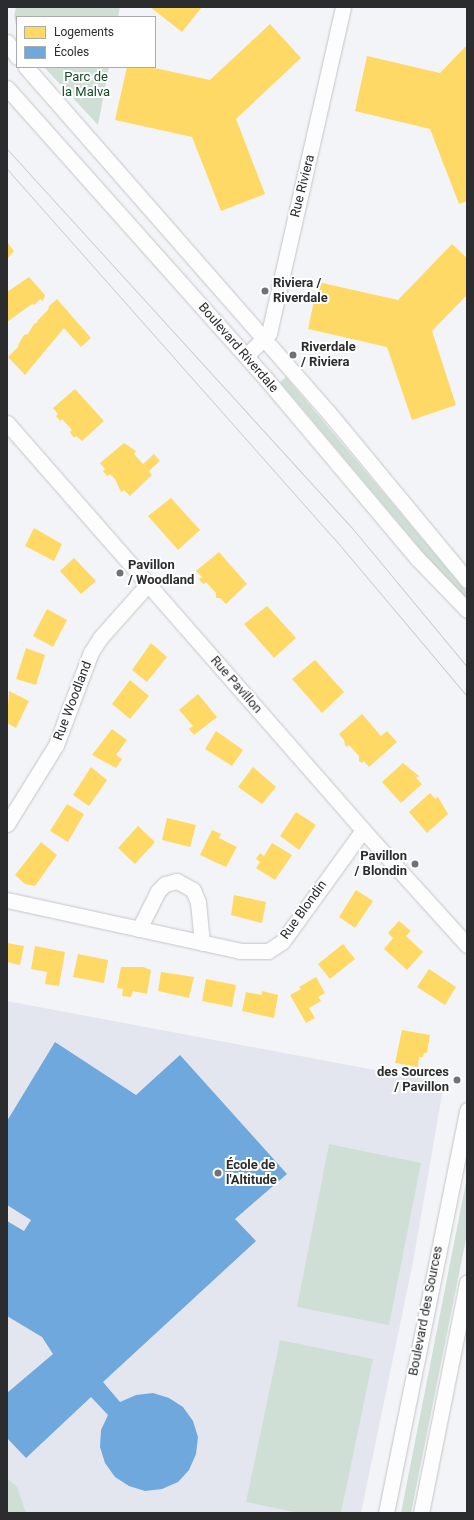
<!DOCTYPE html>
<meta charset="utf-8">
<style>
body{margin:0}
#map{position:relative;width:474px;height:1520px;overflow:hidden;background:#f3f4f8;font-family:Roboto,sans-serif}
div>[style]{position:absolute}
.built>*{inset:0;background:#e4e6ef}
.green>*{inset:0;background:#d0dfd5}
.homes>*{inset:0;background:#ffd966}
.schools>*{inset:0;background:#6fa8dc}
.roads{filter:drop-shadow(0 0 1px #c4c5c8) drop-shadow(0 0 1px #c4c5c8)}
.minor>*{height:15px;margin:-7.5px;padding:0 7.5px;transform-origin:7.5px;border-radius:7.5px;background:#fdfdfe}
.tram>*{height:1px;margin:-0.5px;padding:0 0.5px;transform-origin:0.5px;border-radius:0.5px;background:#cdcdce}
.dots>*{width:11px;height:11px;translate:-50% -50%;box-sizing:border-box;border:2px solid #fff;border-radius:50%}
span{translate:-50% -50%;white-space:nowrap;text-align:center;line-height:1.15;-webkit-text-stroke:4px #fff;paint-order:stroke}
.park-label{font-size:13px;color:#144b27}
.street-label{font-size:13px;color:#2b2c2e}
.poi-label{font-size:13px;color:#2b2c2e;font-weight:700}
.left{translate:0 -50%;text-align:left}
.right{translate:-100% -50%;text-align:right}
.frame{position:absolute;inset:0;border:8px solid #2b2c2e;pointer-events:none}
.legend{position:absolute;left:16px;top:16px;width:140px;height:52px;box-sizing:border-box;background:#fff;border:1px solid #aaabab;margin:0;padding:5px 7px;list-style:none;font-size:12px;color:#2b2c2e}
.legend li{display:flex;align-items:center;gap:8px;height:20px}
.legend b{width:20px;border:1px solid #aaabab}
</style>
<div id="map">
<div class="built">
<i style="clip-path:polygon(7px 1001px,444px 1083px,413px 1262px,361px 1513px,7px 1513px)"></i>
</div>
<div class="green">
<i style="clip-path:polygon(16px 7px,120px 7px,118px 17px,17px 17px,17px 30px,14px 16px)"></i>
<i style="clip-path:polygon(44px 67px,109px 67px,98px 125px)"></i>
<i style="clip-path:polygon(286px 377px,467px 592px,467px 601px,438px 570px,280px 382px)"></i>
<i style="clip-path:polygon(329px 1144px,421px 1163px,389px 1325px,297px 1307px)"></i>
<i style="clip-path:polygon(466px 1182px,467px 1234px,411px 1513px,401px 1513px)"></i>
<i style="clip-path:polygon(280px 1340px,373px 1359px,341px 1513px,299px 1513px,246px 1502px)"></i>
<i style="clip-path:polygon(7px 1478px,17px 1487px,26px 1513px,7px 1513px)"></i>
</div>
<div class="homes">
<i style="clip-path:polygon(150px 7px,202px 7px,182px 32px)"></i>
<i style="clip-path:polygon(270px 24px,301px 58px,236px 119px,265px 194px,221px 211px,192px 137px,115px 120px,127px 67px,150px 67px,210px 80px)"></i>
<i style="clip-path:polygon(467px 45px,467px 201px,459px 204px,430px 129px,355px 111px,367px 56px,440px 73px)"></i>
<i style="clip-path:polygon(7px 242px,14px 251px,7px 259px)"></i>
<i style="clip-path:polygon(452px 244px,467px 258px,467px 295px,432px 331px,456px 405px,412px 420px,387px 347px,308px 329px,318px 282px,398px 300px)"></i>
<i style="clip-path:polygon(29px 277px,45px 295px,43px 301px,40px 299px,34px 305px,32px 304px,7px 322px,7px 292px)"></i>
<i style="clip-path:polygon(57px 299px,91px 338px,81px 347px,64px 328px,25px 375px,8px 357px,19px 346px,18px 345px,24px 335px,28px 334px,34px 324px,38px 322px,37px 321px,48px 310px,49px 306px)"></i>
<i style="clip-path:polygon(75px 389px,104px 421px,82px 441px,76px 436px,74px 438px,70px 432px,72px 430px,62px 419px,60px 421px,56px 416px,58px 414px,53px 408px)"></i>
<i style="clip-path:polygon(124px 443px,136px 451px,134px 454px,143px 464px,154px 454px,160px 461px,149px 471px,152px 475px,130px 496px,124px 490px,121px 492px,115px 479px,110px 474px,107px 476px,103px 471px,105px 469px,100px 463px)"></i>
<i style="clip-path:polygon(171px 498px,200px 530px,178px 550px,148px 516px)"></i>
<i style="clip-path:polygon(34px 528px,62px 544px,54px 561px,25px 546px)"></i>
<i style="clip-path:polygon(219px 552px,247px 584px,226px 604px,220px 598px,216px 598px,216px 593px,206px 582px,204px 584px,201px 582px,199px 579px,202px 577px,196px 571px)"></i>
<i style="clip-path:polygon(74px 558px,96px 581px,81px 594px,60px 571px)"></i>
<i style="clip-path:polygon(267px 606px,296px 638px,274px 658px,244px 624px)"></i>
<i style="clip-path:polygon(47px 609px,67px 620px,53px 647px,33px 636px)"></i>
<i style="clip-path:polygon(151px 643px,167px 657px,147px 682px,132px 670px)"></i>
<i style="clip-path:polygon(26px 648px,45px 655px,36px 685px,16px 679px)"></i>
<i style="clip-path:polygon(315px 660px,344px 692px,322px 713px,292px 679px)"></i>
<i style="clip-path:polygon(130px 680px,149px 696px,130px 719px,112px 704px)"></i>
<i style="clip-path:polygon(9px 691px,29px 701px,16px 728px,7px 723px)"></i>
<i style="clip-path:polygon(198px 694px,217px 717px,194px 735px,189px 729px,193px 726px,179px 710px)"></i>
<i style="clip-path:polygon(362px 714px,381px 736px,387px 731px,397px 742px,369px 767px,364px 761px,362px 763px,359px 761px,359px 756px,349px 745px,347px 747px,345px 745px,344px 740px,339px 734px)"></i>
<i style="clip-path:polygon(112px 729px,127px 740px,116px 755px,122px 759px,116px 768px,92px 755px)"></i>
<i style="clip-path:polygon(216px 731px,243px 750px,232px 766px,205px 749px)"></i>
<i style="clip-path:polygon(403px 763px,419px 776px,416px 778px,422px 784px,401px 803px,382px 782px)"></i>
<i style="clip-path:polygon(91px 767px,107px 780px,89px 806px,73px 795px)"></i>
<i style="clip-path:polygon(253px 767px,276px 787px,262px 804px,238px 787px)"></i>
<i style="clip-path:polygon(430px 793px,435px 799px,438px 797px,448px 814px,427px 833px,409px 812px)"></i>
<i style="clip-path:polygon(67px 804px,84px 814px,68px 842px,50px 831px)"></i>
<i style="clip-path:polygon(296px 812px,316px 825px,299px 850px,280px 836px)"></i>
<i style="clip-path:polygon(167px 818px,196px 825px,190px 847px,162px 840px)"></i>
<i style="clip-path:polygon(138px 826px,155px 842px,135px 864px,118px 848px)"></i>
<i style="clip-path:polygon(212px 830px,221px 834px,219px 838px,237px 847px,226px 867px,200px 855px)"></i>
<i style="clip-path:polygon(41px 842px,57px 855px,35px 886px,25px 884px,15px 875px)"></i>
<i style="clip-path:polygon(272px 843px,292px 855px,275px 880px,256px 868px,260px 862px,256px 859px,260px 853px,264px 856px)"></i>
<i style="clip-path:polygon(356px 890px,373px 901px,355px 928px,339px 917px)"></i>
<i style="clip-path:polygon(234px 895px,266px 902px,262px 923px,231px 915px)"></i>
<i style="clip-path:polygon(399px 921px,411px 931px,406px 936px,423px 952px,407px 970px,384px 949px,393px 938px,388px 933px)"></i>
<i style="clip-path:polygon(7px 943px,24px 946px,20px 965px,7px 962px)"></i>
<i style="clip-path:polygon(343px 944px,355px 959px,330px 979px,318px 964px)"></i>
<i style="clip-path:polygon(35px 946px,65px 952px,59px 986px,45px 984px,47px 972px,31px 969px)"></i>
<i style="clip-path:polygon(78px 954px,108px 960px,104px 983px,73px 977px)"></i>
<i style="clip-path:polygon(121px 967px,143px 967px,151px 970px,147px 994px,133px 991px,131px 997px,122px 996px,123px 989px,117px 988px)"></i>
<i style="clip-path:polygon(429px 969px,456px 987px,445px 1005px,417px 987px)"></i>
<i style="clip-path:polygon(161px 972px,194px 977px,189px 998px,158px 991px)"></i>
<i style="clip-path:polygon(316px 977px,325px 993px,318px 997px,321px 1001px,309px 1008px,315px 1018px,306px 1023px,290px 995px,301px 989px,299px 987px)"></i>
<i style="clip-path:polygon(206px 979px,236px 985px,232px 1007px,202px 1001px)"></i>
<i style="clip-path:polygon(262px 991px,278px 995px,274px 1018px,242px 1011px,246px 992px,262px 995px)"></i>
<i style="clip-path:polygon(402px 1030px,430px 1035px,427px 1053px,424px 1053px,423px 1057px,419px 1057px,418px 1067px,395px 1063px)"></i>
</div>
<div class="schools">
<i style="clip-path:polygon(55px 1042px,136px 1095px,180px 1055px,287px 1174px,235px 1219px,256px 1241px,103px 1382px,120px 1402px,136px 1395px,153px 1393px,169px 1398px,183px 1407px,193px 1421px,198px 1437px,196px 1454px,189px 1470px,178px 1482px,162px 1489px,145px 1491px,129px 1486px,115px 1477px,105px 1463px,100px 1447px,101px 1430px,108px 1415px,91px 1397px,26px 1458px,7px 1438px,7px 1393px,53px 1354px,42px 1337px,7px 1316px,7px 1221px,24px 1231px,31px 1220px,7px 1205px,7px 1121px)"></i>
</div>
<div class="roads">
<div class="minor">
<i style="left:7px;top:42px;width:18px;rotate:56deg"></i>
<i style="left:26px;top:67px;width:460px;rotate:48.8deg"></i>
<i style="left:329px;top:413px;width:217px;rotate:50.4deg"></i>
<i style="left:7px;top:88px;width:391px;rotate:48.3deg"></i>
<i style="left:267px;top:380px;width:233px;rotate:49.9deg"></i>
<i style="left:417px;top:558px;width:72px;rotate:46.1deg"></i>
<i style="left:246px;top:356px;width:33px;rotate:-45deg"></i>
<i style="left:269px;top:333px;width:334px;rotate:-77.2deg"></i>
<i style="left:7px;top:423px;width:541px;rotate:48.82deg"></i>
<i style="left:363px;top:830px;width:155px;rotate:47.9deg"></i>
<i style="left:7px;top:824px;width:93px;rotate:-58.2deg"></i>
<i style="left:56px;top:745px;width:99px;rotate:-69.4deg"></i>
<i style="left:91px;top:652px;width:17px;rotate:-57deg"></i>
<i style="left:100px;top:638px;width:72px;rotate:-48.4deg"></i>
<i style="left:7px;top:900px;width:239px;rotate:12.3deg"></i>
<i style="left:240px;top:951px;width:28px"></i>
<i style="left:268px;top:951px;width:17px;rotate:-33deg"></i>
<i style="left:282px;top:942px;width:138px;rotate:-54.1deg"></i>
<i style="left:139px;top:929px;width:42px;rotate:-63.4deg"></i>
<i style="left:158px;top:891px;width:10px;rotate:-45deg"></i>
<i style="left:165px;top:884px;width:12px;rotate:-14deg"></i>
<i style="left:177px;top:881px;width:18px;rotate:29deg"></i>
<i style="left:193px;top:890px;width:13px;rotate:67deg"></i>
<i style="left:198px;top:902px;width:41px;rotate:84.4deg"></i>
<i style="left:386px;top:1513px;width:411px;rotate:-78.6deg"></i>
<i style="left:421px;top:1513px;width:235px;rotate:-78.7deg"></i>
</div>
</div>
<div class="tram">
<i style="left:7px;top:149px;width:514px;rotate:47.68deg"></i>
<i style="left:353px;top:529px;width:179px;rotate:50.4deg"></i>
<i style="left:7px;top:169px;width:492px;rotate:48.5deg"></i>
<i style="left:333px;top:537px;width:208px;rotate:49.9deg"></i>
</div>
<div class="dots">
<i style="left:265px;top:291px;background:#717275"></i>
<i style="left:293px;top:355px;background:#717275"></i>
<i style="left:120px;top:573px;background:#717275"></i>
<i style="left:415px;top:864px;background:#717275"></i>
<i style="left:457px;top:1080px;background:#717275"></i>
<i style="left:218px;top:1173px;background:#717275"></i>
</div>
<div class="park-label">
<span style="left:86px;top:85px">Parc de<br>la Malva</span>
</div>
<div class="street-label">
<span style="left:303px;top:186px;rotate:-76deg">Rue Riviera</span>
<span style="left:238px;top:348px;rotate:49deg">Boulevard Riverdale</span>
<span style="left:236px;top:685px;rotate:49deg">Rue Pavillon</span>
<span style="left:73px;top:701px;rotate:-69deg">Rue Woodland</span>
<span style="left:304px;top:910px;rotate:-54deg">Rue Blondin</span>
<span style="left:426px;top:1311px;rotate:-79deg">Boulevard des Sources</span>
</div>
<div class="poi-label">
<span class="left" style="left:273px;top:291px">Riviera /<br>Riverdale</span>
<span class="left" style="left:301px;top:355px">Riverdale<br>/ Riviera</span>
<span class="left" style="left:128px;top:573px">Pavillon<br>/ Woodland</span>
<span class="right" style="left:407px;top:864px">Pavillon<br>/ Blondin</span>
<span class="right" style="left:449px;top:1080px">des Sources<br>/ Pavillon</span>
<span class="left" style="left:226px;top:1173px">École de<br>l'Altitude</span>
</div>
<div class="frame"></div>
<ul class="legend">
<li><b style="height:11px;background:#ffd966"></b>Logements</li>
<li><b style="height:11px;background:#6fa8dc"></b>Écoles</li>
</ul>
</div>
